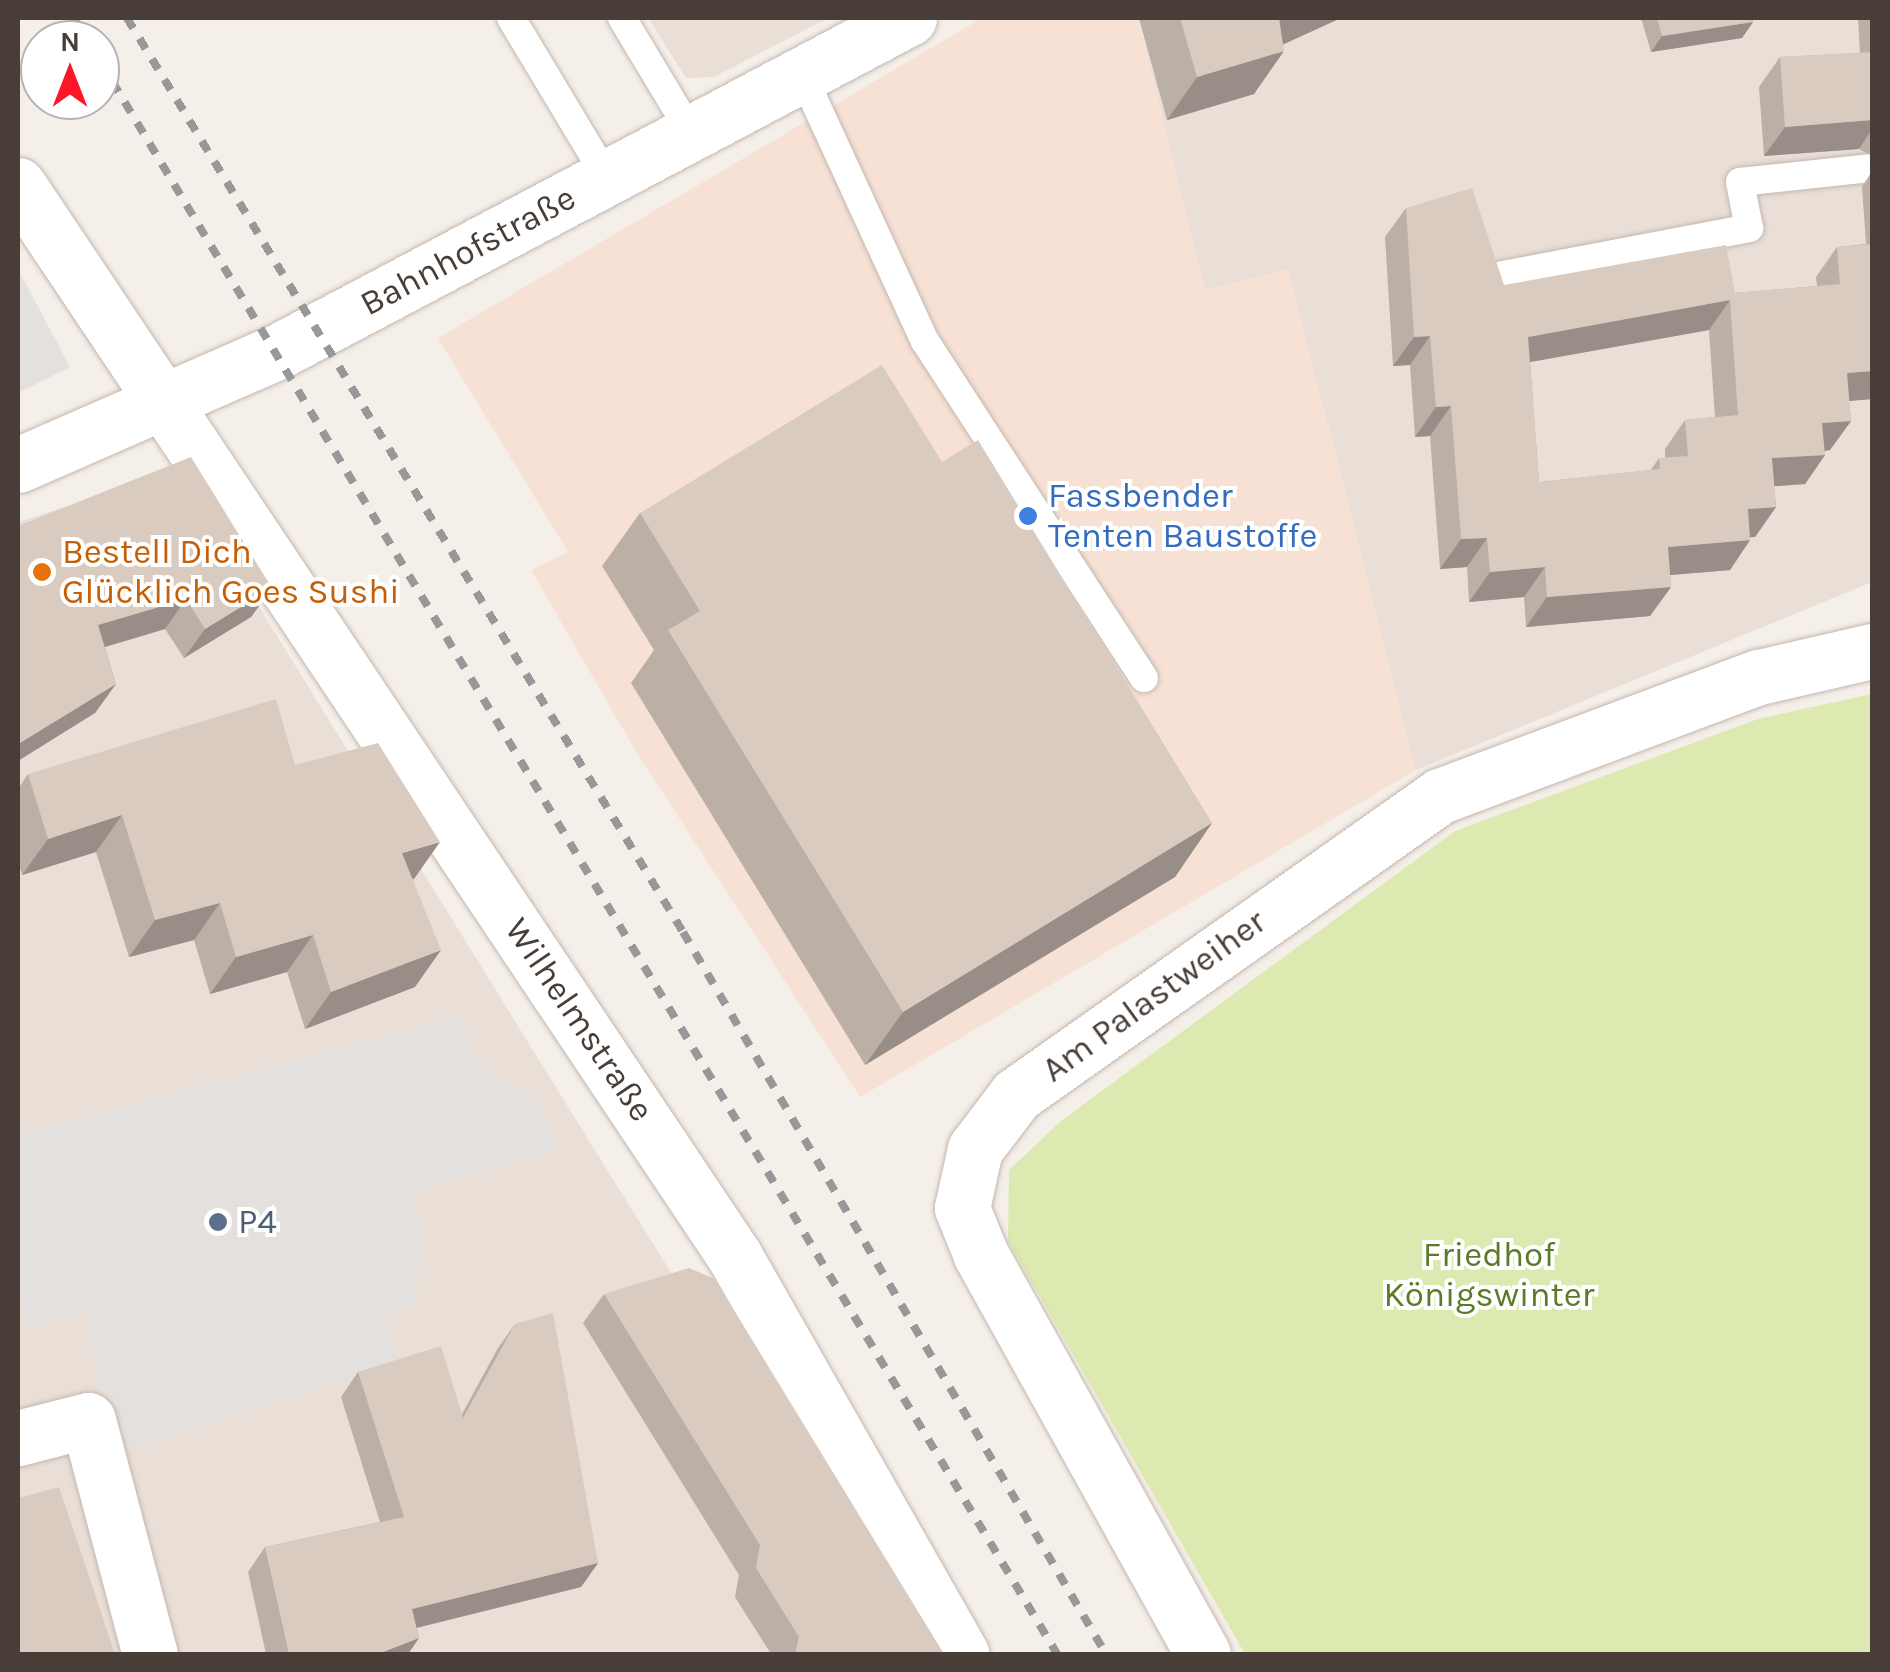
<!DOCTYPE html>
<meta charset="utf-8">
<style>
body{margin:0}
#map{position:relative;width:1890px;height:1672px;overflow:hidden;background:#f5efe9;font-family:Karla,sans-serif}
div>[style]{position:absolute}
.residential>*{inset:0;background:#e9dfd7}
.commercial>*{inset:0;background:#f6e1d4}
.green>*{inset:0;background:#dce9b1}
.parking>*{inset:0;background:#e3e0de}
.roads{filter:drop-shadow(0 0 2px #c4b7ae) drop-shadow(0 0 2px #c4b7ae)}
.service>*{height:28px;margin:-14px;padding:0 14px;transform-origin:14px;border-radius:14px;background:#fff}
.minor>*{height:55px;margin:-27.5px;padding:0 27.5px;transform-origin:27.5px;border-radius:27.5px;background:#fff}
.tertiary>*{height:55px;margin:-27.5px;padding:0 27.5px;transform-origin:27.5px;border-radius:27.5px;background:#fff}
.rail>*{height:8px;margin-top:-4px;transform-origin:0;background:repeating-linear-gradient(90deg,#989898 0 12px,transparent 0 24px)}
.wall>*{inset:0;background:#bbafa6}
.shaded-wall>*{inset:0;background:#998e87}
.building>*{inset:0;background:#dacbc1}
.dots>*{width:28px;height:28px;translate:-50% -50%;box-sizing:border-box;border:5px solid #fff;border-radius:50%}
span{translate:-50% -50%;white-space:nowrap;text-align:center;line-height:1.15;-webkit-text-stroke:8px #fff;paint-order:stroke}
.street-label{font-size:35px;color:#493e37}
.shop-label{font-size:35px;color:#366cbe}
.left{translate:0 -50%;text-align:left}
.food-label{font-size:35px;color:#c56008}
.service-label{font-size:35px;color:#4e5e75}
.park-label{font-size:35px;color:#5a7c28}
.frame{position:absolute;inset:0;border:20px solid #493e37;pointer-events:none}
.north{position:absolute;left:20px;top:20px;width:100px;height:100px;box-sizing:border-box;background:#fff;border:2px solid #b6b2af;border-radius:50%;rotate:0deg;font-size:28px;font-weight:700;line-height:40px;text-align:center;color:#493e37}
.north::after{content:'';display:block;margin:auto;width:35px;height:45px;background:#fd1726;clip-path:polygon(50% 0,100% 100%,50% 72%,0 100%)}
</style>
<div id="map">
<div class="residential">
<i style="clip-path:polygon(648px 18px,828px 18px,714px 77px,686px 78px)"></i>
<i style="clip-path:polygon(1138px 18px,1872px 18px,1872px 582px,1416px 770px,1288px 269px,1205px 291px)"></i>
<i style="clip-path:polygon(175px 471px,581px 1128px,909px 1654px,18px 1654px,18px 522px)"></i>
</div>
<div class="commercial">
<i style="clip-path:polygon(982px 18px,1138px 18px,1205px 291px,1288px 269px,1416px 770px,860px 1097px,635px 750px,531px 570px,568px 552px,438px 338px)"></i>
</div>
<div class="green">
<i style="clip-path:polygon(1872px 694px,1872px 1654px,1245px 1654px,1008px 1241px,1009px 1170px,1061px 1121px,1455px 831px,1758px 719px)"></i>
</div>
<div class="parking">
<i style="clip-path:polygon(18px 269px,70px 367px,18px 393px)"></i>
<i style="clip-path:polygon(462px 1015px,474px 1061px,543px 1107px,558px 1149px,409px 1193px,423px 1234px,415px 1304px,382px 1317px,400px 1363px,114px 1453px,84px 1312px,28px 1329px,18px 1289px,18px 1135px)"></i>
</div>
<div class="roads">
<div class="service">
<i style="left:511px;top:18px;width:187px;rotate:59deg"></i>
<i style="left:622px;top:18px;width:134px;rotate:59deg"></i>
<i style="left:802px;top:74px;width:294px;rotate:65.3deg"></i>
<i style="left:925px;top:341px;width:402px;rotate:57deg"></i>
<i style="left:1493px;top:277px;width:261px;rotate:-10.8deg"></i>
<i style="left:1749px;top:228px;width:47px;rotate:-101.1deg"></i>
<i style="left:1740px;top:182px;width:133px;rotate:-6.1deg"></i>
</div>
<div class="minor">
<i style="left:18px;top:1438px;width:72px;rotate:-14.4deg"></i>
<i style="left:88px;top:1420px;width:242px;rotate:75.2deg"></i>
<i style="left:1203px;top:1654px;width:457px;rotate:-119.1deg"></i>
<i style="left:981px;top:1255px;width:51px;rotate:-112deg"></i>
<i style="left:962px;top:1208px;width:60px;rotate:-77.6deg"></i>
<i style="left:975px;top:1149px;width:68px;rotate:-52.8deg"></i>
<i style="left:1016px;top:1095px;width:519px;rotate:-35.19deg"></i>
<i style="left:1440px;top:796px;width:340px;rotate:-20.5deg"></i>
<i style="left:1759px;top:677px;width:116px;rotate:-13deg"></i>
</div>
<div class="tertiary">
<i style="left:18px;top:185px;width:1290px;rotate:56.22deg"></i>
<i style="left:735px;top:1257px;width:457px;rotate:60.3deg"></i>
<i style="left:18px;top:465px;width:283px;rotate:-23.6deg"></i>
<i style="left:277px;top:352px;width:715px;rotate:-27.86deg"></i>
</div>
</div>
<div class="rail">
<i style="left:74px;top:18px;width:26px;rotate:59deg"></i>
<i style="left:127px;top:18px;width:1070px;rotate:58.69deg"></i>
<i style="left:683px;top:932px;width:837px;rotate:59.64deg"></i>
<i style="left:100px;top:61px;width:1858px;rotate:59deg"></i>
</div>
<div class="wall">
<i style="clip-path:polygon(1139px 18px,1341px 18px,1283px 44px,1254px 94px,1167px 120px)"></i>
<i style="clip-path:polygon(1641px 18px,1752px 18px,1753px 22px,1742px 38px,1651px 52px)"></i>
<i style="clip-path:polygon(1858px 18px,1872px 18px,1872px 156px,1859px 149px,1764px 156px,1759px 87px,1780px 57px,1860px 53px)"></i>
<i style="clip-path:polygon(evenodd,1872px 171px,1872px 399px,1849px 401px,1851px 421px,1830px 450px,1825px 451px,1825px 455px,1805px 484px,1774px 486px,1776px 507px,1755px 537px,1750px 537px,1750px 540px,1730px 570px,1670px 575px,1671px 587px,1650px 616px,1526px 627px,1524px 597px,1469px 602px,1467px 567px,1440px 569px,1430px 436px,1415px 437px,1410px 365px,1393px 366px,1385px 237px,1406px 208px,1504px 285px,1735px 293px,1817px 286px,1816px 277px,1837px 247px,1866px 244px,1862px 187px,1872px 171px,1709px 330px,1715px 417px,1685px 420px,1665px 449px,1665px 458px,1659px 458px,1651px 470px,1539px 482px,1530px 362px,1709px 330px)"></i>
<i style="clip-path:polygon(942px 462px,1212px 823px,1175px 877px,865px 1065px,631px 683px,654px 650px,602px 566px,640px 513px)"></i>
<i style="clip-path:polygon(18px 526px,272px 588px,251px 617px,184px 658px,165px 629px,105px 647px,116px 684px,95px 713px)"></i>
<i style="clip-path:polygon(295px 765px,414px 879px,412px 879px,415px 987px,305px 1029px,287px 972px,210px 994px,194px 940px,129px 957px,96px 852px,22px 875px,18px 861px,18px 789px,28px 774px)"></i>
<i style="clip-path:polygon(604px 1294px,944px 1654px,771px 1654px,735px 1597px,739px 1575px,583px 1323px)"></i>
<i style="clip-path:polygon(515px 1324px,598px 1563px,581px 1587px,417px 1628px,419px 1638px,408px 1654px,266px 1654px,248px 1572px,265px 1547px,380px 1522px,341px 1397px,358px 1372px,462px 1414px,498px 1348px)"></i>
</div>
<div class="shaded-wall">
<i style="clip-path:polygon(1279px 18px,1341px 18px,1249px 60px)"></i>
<i style="clip-path:polygon(1753px 22px,1742px 38px,1651px 52px,1662px 36px)"></i>
<i style="clip-path:polygon(1284px 51px,1254px 94px,1167px 120px,1197px 77px)"></i>
<i style="clip-path:polygon(1872px 120px,1872px 129px,1859px 149px,1764px 156px,1785px 127px)"></i>
<i style="clip-path:polygon(1730px 300px,1709px 330px,1508px 366px,1528px 337px)"></i>
<i style="clip-path:polygon(1430px 336px,1410px 365px,1393px 366px,1414px 337px)"></i>
<i style="clip-path:polygon(1872px 371px,1872px 399px,1826px 403px,1847px 373px)"></i>
<i style="clip-path:polygon(1451px 406px,1430px 436px,1415px 437px,1436px 407px)"></i>
<i style="clip-path:polygon(1851px 421px,1830px 450px,1802px 453px,1822px 423px)"></i>
<i style="clip-path:polygon(1825px 455px,1805px 484px,1751px 488px,1772px 458px)"></i>
<i style="clip-path:polygon(1776px 507px,1755px 537px,1727px 539px,1748px 509px)"></i>
<i style="clip-path:polygon(1487px 538px,1467px 567px,1440px 569px,1461px 539px)"></i>
<i style="clip-path:polygon(1750px 540px,1730px 570px,1647px 577px,1668px 547px)"></i>
<i style="clip-path:polygon(1545px 567px,1524px 597px,1469px 602px,1490px 572px)"></i>
<i style="clip-path:polygon(1671px 587px,1650px 616px,1526px 627px,1547px 597px)"></i>
<i style="clip-path:polygon(272px 588px,251px 617px,184px 658px,205px 629px)"></i>
<i style="clip-path:polygon(186px 599px,165px 629px,78px 655px,98px 625px)"></i>
<i style="clip-path:polygon(116px 684px,95px 713px,18px 761px,18px 744px)"></i>
<i style="clip-path:polygon(122px 815px,96px 852px,22px 875px,48px 839px)"></i>
<i style="clip-path:polygon(1212px 823px,1175px 877px,865px 1065px,903px 1012px)"></i>
<i style="clip-path:polygon(440px 842px,414px 879px,376px 890px,402px 853px)"></i>
<i style="clip-path:polygon(220px 903px,194px 940px,129px 957px,155px 920px)"></i>
<i style="clip-path:polygon(313px 935px,287px 972px,210px 994px,236px 957px)"></i>
<i style="clip-path:polygon(441px 950px,415px 987px,305px 1029px,331px 992px)"></i>
<i style="clip-path:polygon(598px 1563px,581px 1587px,395px 1633px,412px 1609px)"></i>
<i style="clip-path:polygon(419px 1638px,408px 1654px,378px 1654px)"></i>
</div>
<div class="building">
<i style="clip-path:polygon(1180px 18px,1279px 18px,1284px 51px,1197px 77px)"></i>
<i style="clip-path:polygon(1657px 18px,1752px 18px,1753px 22px,1662px 36px)"></i>
<i style="clip-path:polygon(1872px 52px,1872px 120px,1785px 127px,1780px 57px)"></i>
<i style="clip-path:polygon(evenodd,1472px 188px,1504px 285px,1726px 245px,1735px 293px,1840px 284px,1837px 247px,1872px 244px,1872px 371px,1847px 373px,1851px 421px,1822px 423px,1825px 455px,1772px 458px,1776px 507px,1748px 509px,1750px 540px,1668px 547px,1671px 587px,1547px 597px,1545px 567px,1490px 572px,1487px 538px,1461px 539px,1451px 406px,1436px 407px,1430px 336px,1414px 337px,1406px 208px,1472px 188px,1730px 300px,1738px 415px,1685px 420px,1688px 456px,1659px 458px,1660px 469px,1539px 482px,1528px 337px,1730px 300px)"></i>
<i style="clip-path:polygon(882px 365px,942px 462px,978px 440px,1212px 823px,903px 1012px,668px 630px,700px 611px,640px 513px)"></i>
<i style="clip-path:polygon(191px 457px,272px 588px,205px 629px,186px 599px,98px 625px,116px 684px,18px 744px,18px 526px)"></i>
<i style="clip-path:polygon(276px 699px,295px 765px,378px 743px,440px 842px,402px 853px,441px 950px,331px 992px,313px 935px,236px 957px,220px 903px,155px 920px,122px 815px,48px 839px,28px 774px)"></i>
<i style="clip-path:polygon(689px 1268px,715px 1279px,944px 1654px,795px 1654px,799px 1637px,756px 1568px,760px 1545px,604px 1294px)"></i>
<i style="clip-path:polygon(553px 1313px,598px 1563px,412px 1609px,419px 1638px,378px 1654px,289px 1654px,265px 1547px,404px 1517px,358px 1372px,441px 1346px,463px 1418px,515px 1324px)"></i>
<i style="clip-path:polygon(59px 1487px,115px 1654px,19px 1654px,18px 1498px)"></i>
</div>
<div class="dots">
<i style="left:1028px;top:516px;background:#3f7fe0"></i>
<i style="left:42px;top:572px;background:#e8710a"></i>
<i style="left:218px;top:1222px;background:#5c6f8a"></i>
</div>
<div class="street-label">
<span style="left:468px;top:251px;rotate:-28deg">Bahnhofstraße</span>
<span style="left:1154px;top:996px;rotate:-36deg">Am Palastweiher</span>
<span style="left:579px;top:1020px;rotate:56deg">Wilhelmstraße</span>
</div>
<div class="shop-label">
<span class="left" style="left:1048px;top:516px">Fassbender<br>Tenten Baustoffe</span>
</div>
<div class="food-label">
<span class="left" style="left:62px;top:572px">Bestell Dich<br>Glücklich Goes Sushi</span>
</div>
<div class="service-label">
<span class="left" style="left:238px;top:1222px">P4</span>
</div>
<div class="park-label">
<span style="left:1489px;top:1275px">Friedhof<br>Königswinter</span>
</div>
<div class="frame"></div>
<div class="north">N</div>
</div>
